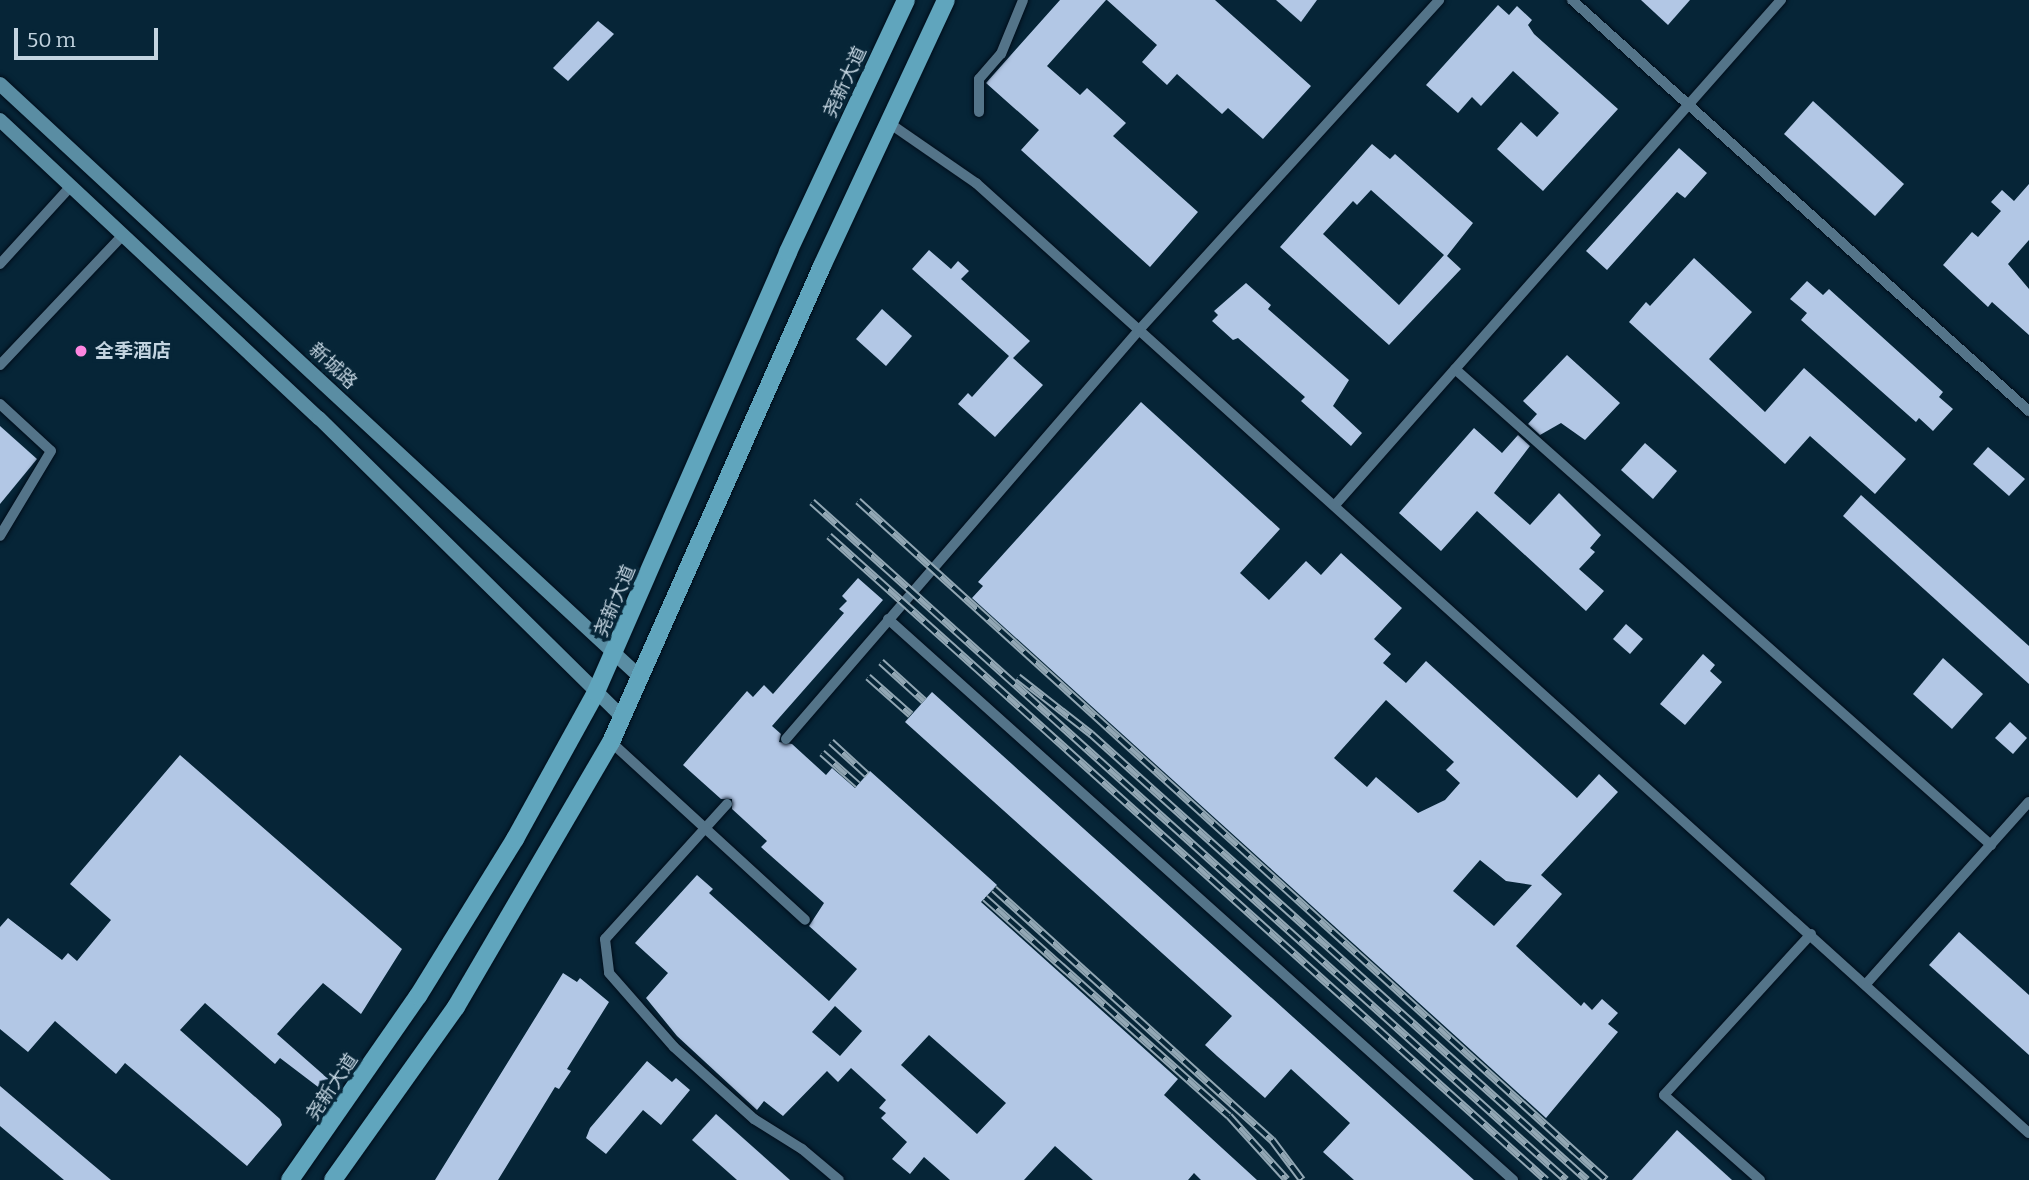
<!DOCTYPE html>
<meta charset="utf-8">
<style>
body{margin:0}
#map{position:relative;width:2029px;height:1180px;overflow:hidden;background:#062537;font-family:Bitter,"Noto Sans SC",serif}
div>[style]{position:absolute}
.building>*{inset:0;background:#b2c7e5}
.roads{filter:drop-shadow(0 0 2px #000d1a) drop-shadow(0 0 2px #000d1a)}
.service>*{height:10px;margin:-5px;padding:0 5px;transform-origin:5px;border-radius:5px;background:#547489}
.secondary>*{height:14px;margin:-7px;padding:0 7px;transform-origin:7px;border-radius:7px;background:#5a8da3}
.primary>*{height:18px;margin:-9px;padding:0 9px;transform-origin:9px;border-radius:9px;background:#60a5bd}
.rail>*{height:8px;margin-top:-4px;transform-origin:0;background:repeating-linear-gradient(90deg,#062537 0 16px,#92a7b4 0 32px);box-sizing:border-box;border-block:2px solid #92a7b4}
.dots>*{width:19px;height:19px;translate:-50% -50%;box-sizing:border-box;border:4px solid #062537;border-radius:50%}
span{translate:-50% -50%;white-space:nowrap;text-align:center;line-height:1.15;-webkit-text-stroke:7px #062537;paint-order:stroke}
.street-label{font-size:19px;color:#c3d4e0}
.poi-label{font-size:19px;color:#c3d4e0;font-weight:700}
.left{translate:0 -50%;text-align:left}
.scale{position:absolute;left:14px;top:28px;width:144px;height:32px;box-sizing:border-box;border:4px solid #c3d4e0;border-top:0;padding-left:9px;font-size:21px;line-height:24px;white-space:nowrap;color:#c3d4e0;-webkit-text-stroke:5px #062537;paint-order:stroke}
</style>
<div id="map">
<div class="building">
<i style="clip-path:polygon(1060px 0,1106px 0,1047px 66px,1080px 95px,1087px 88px,1126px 123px,1113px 136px,1198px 212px,1150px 267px,1021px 150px,1039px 130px,986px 83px)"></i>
<i style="clip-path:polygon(1107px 0,1215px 0,1311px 86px,1263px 139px,1228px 108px,1222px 114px,1177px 74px,1167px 85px,1142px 62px,1157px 45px)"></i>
<i style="clip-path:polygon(1276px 0,1317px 0,1301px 22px)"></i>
<i style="clip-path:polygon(1641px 0,1690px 0,1668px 25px)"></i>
<i style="clip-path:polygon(1498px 5px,1509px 15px,1517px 6px,1532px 20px,1528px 25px,1534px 34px,1618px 109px,1543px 191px,1497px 149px,1521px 122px,1537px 137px,1559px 113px,1513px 71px,1481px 106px,1472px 97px,1458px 113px,1426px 85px)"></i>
<i style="clip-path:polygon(598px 21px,614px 34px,568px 81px,553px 68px)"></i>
<i style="clip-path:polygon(1813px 101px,1904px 184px,1875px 216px,1784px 134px)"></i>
<i style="clip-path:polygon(evenodd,1372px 144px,1390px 159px,1395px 154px,1473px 223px,1447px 256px,1461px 269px,1389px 345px,1280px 247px,1372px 144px,1371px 190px,1444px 255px,1399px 305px,1323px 234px,1353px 201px,1357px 205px,1371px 190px)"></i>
<i style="clip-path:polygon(1679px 148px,1707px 173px,1685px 198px,1677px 192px,1607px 270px,1586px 251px)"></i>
<i style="clip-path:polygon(2029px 184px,2029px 240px,2008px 264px,2029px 289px,2029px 335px,1992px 302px,1988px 307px,1943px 265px,1972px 232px,1978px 237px,2001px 211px,1991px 202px,2002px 190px,2014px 201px)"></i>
<i style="clip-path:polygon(929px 250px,951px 269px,958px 261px,969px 271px,961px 279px,1030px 341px,1013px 358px,1043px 385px,995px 437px,958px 404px,968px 393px,972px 397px,1009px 356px,912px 269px)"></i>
<i style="clip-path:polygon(1694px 258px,1752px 312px,1709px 359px,1765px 412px,1804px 368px,1906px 459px,1875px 494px,1810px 436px,1785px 464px,1629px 322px,1646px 302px,1650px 306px)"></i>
<i style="clip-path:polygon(1807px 281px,1823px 295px,1829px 289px,1943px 392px,1939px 397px,1953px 409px,1933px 431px,1919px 418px,1916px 422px,1801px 320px,1807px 313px,1790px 299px)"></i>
<i style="clip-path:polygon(1246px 283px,1271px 305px,1268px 309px,1349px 380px,1333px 406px,1362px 433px,1351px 446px,1301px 401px,1305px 397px,1238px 338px,1233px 340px,1212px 321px,1218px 315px,1214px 311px)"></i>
<i style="clip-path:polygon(882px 309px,912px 336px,886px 366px,856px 339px)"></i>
<i style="clip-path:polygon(1567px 355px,1620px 403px,1585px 440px,1561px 423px,1540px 435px,1528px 424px,1537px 414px,1523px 401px)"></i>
<i style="clip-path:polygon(evenodd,1141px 402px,1280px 529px,1240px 573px,1269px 600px,1306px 561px,1321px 575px,1341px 553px,1402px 608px,1374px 639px,1391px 654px,1383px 663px,1406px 683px,1426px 661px,1577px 798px,1599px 774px,1618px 792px,1541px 875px,1562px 894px,1516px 946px,1581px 1006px,1584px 1002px,1592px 1010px,1602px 999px,1618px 1013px,1608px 1024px,1618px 1032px,1546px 1118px,972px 598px,983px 586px,978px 582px,1141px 402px,1386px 700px,1454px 762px,1446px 770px,1460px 783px,1445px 800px,1418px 813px,1376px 777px,1367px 787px,1334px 758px,1386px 700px,1141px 402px,1480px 860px,1506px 881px,1532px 885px,1494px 926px,1453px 891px,1480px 860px)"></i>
<i style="clip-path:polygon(0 426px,37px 459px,0 504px)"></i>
<i style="clip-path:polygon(1474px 428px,1502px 453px,1518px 435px,1530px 446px,1494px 493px,1530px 525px,1559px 493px,1601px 535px,1590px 548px,1595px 552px,1579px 569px,1604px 591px,1586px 611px,1477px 511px,1441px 551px,1399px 513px)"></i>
<i style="clip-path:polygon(1645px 443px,1677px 471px,1653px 499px,1621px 470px)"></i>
<i style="clip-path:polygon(1988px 447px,2025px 479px,2009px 496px,1973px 464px)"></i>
<i style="clip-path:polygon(1861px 495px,2029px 646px,2029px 684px,1843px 516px)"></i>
<i style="clip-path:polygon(evenodd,858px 578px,883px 600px,772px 726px,781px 734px,779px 742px,792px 744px,826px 775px,832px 768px,855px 788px,870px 771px,997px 885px,981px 902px,1178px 1079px,1164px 1095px,1257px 1180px,1201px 1180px,1194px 1173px,1188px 1180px,1093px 1180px,1055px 1146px,1024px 1180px,950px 1180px,924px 1157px,910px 1174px,892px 1159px,907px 1142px,881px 1118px,886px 1113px,879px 1108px,886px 1100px,851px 1068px,838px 1082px,827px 1071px,783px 1116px,764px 1101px,757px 1110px,677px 1036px,646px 998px,668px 973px,635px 943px,697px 875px,713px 889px,709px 893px,829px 1001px,857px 969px,809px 926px,824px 903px,761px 847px,767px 841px,732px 809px,732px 799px,721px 799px,683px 765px,747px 691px,753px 697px,764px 685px,773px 694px,844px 613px,839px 609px,847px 601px,842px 596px,858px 578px,835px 1006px,862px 1031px,840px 1056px,812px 1032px,835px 1006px,858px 578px,929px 1035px,1006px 1103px,977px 1134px,901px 1065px,929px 1035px)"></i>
<i style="clip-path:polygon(1626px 624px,1643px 639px,1630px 654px,1613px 639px)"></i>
<i style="clip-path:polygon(1703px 654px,1715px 665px,1710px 671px,1722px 682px,1685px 725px,1660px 704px)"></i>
<i style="clip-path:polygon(1943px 658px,1983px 694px,1952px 729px,1913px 694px)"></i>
<i style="clip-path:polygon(932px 692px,1474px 1180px,1354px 1180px,1323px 1152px,1350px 1123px,1291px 1069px,1265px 1098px,1217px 1056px,1205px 1045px,1232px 1016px,905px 722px)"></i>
<i style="clip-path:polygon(2010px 722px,2027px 738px,2013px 754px,1995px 738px)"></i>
<i style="clip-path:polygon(180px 755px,402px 949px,361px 1014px,323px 983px,277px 1034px,334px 1084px,326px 1093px,280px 1058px,275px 1064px,205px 1003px,180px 1030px,280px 1119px,282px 1125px,247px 1166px,125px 1063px,116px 1074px,55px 1021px,28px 1052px,0 1029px,0 927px,8px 918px,62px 960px,68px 953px,77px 961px,111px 920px,70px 884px)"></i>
<i style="clip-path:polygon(1959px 932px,2029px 995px,2029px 1055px,1929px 965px)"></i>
<i style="clip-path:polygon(563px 973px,577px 982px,580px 978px,609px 1002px,567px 1069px,571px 1071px,559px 1089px,555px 1087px,498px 1180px,435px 1180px)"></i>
<i style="clip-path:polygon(647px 1061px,672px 1082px,676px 1078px,690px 1090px,661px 1125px,643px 1110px,606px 1154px,586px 1138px,590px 1128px)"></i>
<i style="clip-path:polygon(0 1086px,66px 1142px,111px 1180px,64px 1180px,0 1126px)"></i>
<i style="clip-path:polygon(716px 1114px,790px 1180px,737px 1180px,692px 1140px)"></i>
<i style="clip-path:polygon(1677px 1130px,1732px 1180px,1632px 1180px)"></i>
</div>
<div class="roads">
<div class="service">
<i style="left:1572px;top:0;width:615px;rotate:41.97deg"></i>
<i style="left:979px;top:112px;width:33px;rotate:-90deg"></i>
<i style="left:979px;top:79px;width:33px;rotate:-49deg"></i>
<i style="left:1001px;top:54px;width:58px;rotate:-67.8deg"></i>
<i style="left:889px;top:123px;width:106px;rotate:34.6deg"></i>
<i style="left:976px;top:183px;width:1418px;rotate:42.06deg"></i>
<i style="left:0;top:264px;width:105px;rotate:-47.7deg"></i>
<i style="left:0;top:365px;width:179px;rotate:-46.6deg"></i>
<i style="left:1455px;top:369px;width:717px;rotate:41.61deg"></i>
<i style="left:0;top:404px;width:69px;rotate:42.7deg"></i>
<i style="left:51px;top:451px;width:99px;rotate:121deg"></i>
<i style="left:1335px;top:505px;width:674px;rotate:-48.55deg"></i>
<i style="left:888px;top:619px;width:840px;rotate:41.91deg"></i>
<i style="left:786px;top:739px;width:540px;rotate:-49.2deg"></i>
<i style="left:1139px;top:330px;width:446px;rotate:-47.7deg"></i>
<i style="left:611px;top:742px;width:263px;rotate:42.5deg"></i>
<i style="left:727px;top:804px;width:182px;rotate:132.1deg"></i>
<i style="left:605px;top:939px;width:34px;rotate:83deg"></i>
<i style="left:609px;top:973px;width:98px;rotate:48.7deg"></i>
<i style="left:674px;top:1047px;width:108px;rotate:42deg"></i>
<i style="left:754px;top:1119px;width:57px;rotate:32deg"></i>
<i style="left:802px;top:1149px;width:48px;rotate:40deg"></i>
<i style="left:1866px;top:984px;width:244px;rotate:-48.2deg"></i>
<i style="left:1760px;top:1180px;width:128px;rotate:-138.5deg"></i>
<i style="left:1664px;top:1095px;width:218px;rotate:-47.6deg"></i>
</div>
<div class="secondary">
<i style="left:0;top:84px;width:872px;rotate:42.82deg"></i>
<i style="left:0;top:120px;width:437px;rotate:43.1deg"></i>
<i style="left:319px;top:418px;width:426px;rotate:44.6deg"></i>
</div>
<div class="primary">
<i style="left:290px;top:1180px;width:224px;rotate:-55.2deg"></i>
<i style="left:418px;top:996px;width:185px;rotate:-58.3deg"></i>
<i style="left:515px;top:839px;width:168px;rotate:-61.1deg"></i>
<i style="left:596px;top:692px;width:480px;rotate:-66.4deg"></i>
<i style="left:788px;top:252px;width:278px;rotate:-64.9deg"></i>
<i style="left:333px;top:1180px;width:212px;rotate:-54.6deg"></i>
<i style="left:456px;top:1007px;width:307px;rotate:-59.7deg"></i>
<i style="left:611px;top:742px;width:521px;rotate:-66.09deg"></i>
<i style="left:822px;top:266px;width:293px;rotate:-65deg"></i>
</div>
</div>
<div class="rail">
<i style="left:858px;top:501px;width:1010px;rotate:42.23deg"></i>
<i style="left:812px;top:502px;width:1014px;rotate:41.96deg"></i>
<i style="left:829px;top:536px;width:964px;rotate:41.93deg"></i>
<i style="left:881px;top:662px;width:58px;rotate:42.2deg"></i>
<i style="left:868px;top:677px;width:57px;rotate:41.5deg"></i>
<i style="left:1018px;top:677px;width:93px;rotate:38deg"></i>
<i style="left:1091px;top:734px;width:667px;rotate:41.96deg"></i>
<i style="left:831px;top:742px;width:49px;rotate:42.5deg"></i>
<i style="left:822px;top:753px;width:48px;rotate:41.6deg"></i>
<i style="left:994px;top:889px;width:375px;rotate:42.1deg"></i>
<i style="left:1272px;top:1140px;width:50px;rotate:53.1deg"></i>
<i style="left:985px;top:898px;width:327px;rotate:41.8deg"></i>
<i style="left:1229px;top:1116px;width:86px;rotate:47.8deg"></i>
</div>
<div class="dots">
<i style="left:81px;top:351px;background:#fe86e0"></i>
</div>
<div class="street-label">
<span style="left:845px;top:82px;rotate:-65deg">尧新大道</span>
<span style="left:333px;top:366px;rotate:43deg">新城路</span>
<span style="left:615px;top:601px;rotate:-67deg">尧新大道</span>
<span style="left:332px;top:1087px;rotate:-56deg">尧新大道</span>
</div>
<div class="poi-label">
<span class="left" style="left:95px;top:351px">全季酒店</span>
</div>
<div class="scale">50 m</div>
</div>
